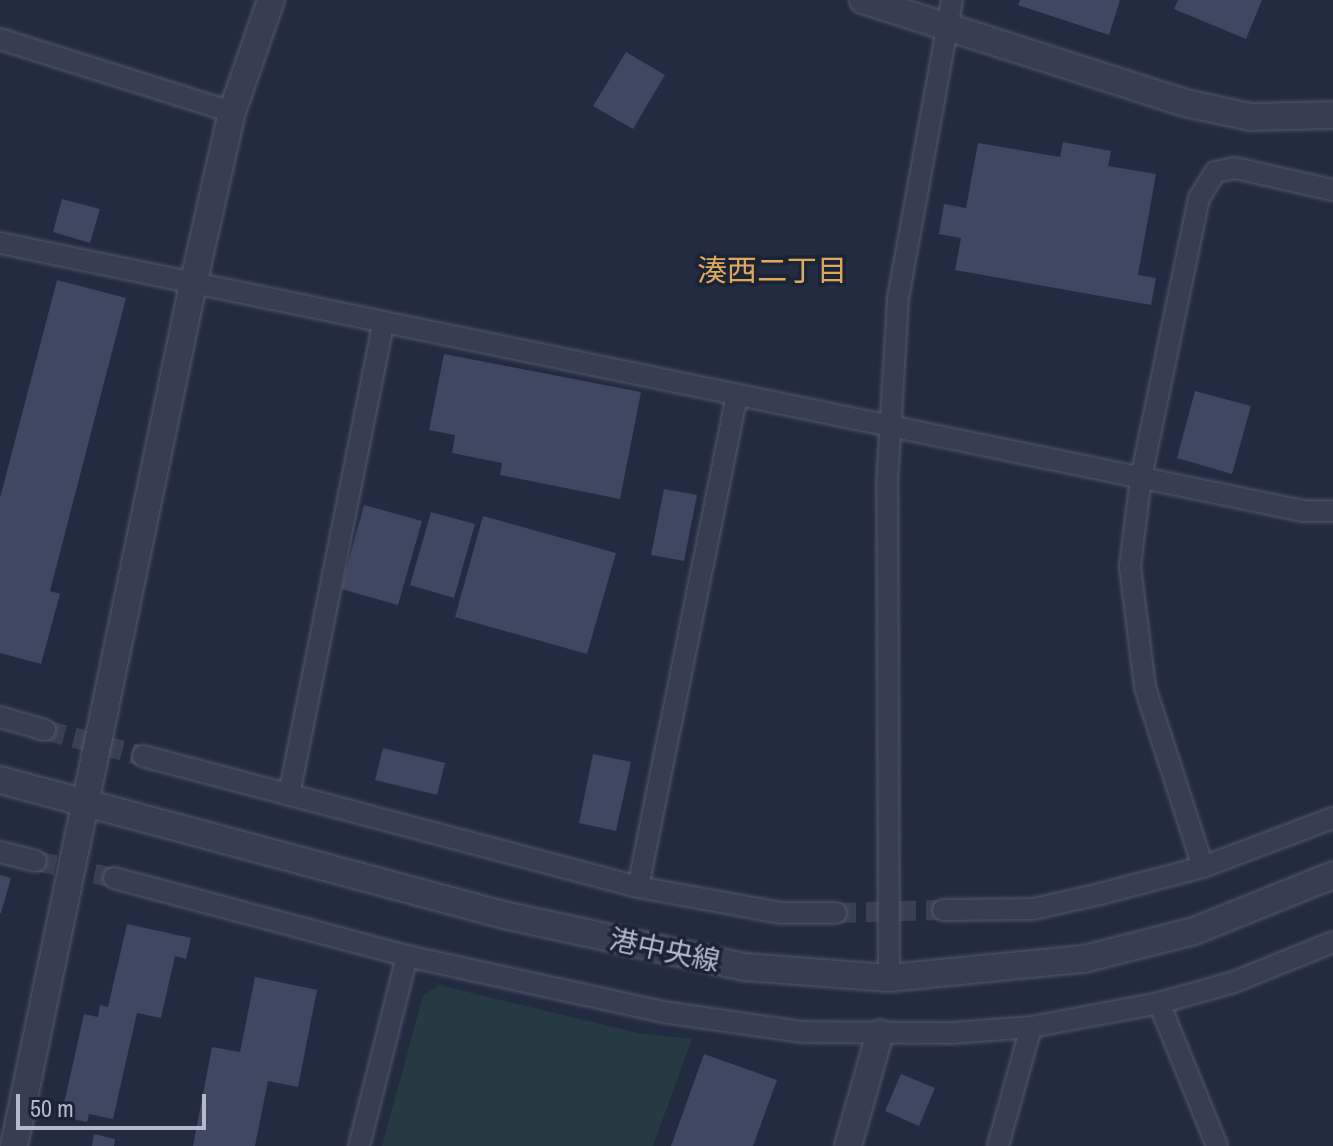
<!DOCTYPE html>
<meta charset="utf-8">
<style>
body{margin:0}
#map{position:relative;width:1333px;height:1146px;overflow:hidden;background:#232b40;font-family:"Archivo Narrow","Noto Sans JP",sans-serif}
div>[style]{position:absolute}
.green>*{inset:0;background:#253a41}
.building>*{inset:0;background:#3f4761}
.minor-tunnel>*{height:20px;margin-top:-10px;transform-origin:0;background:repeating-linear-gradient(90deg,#394055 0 20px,transparent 0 30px)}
.roads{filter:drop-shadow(0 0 2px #52596b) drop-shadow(0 0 2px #52596b)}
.minor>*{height:20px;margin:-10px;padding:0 10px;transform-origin:10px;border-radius:10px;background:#373e50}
.tertiary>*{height:26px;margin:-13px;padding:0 13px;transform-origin:13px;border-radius:13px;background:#373e50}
span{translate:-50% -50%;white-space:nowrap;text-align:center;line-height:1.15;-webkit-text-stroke:7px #1c2335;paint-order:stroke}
.street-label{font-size:28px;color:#b4b9cb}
.neighbourhood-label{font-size:30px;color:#dca95e}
.scale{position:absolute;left:16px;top:1094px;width:190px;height:36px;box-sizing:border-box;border:4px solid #b4b9cb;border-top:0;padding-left:10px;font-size:24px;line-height:28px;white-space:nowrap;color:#b4b9cb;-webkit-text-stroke:6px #1c2335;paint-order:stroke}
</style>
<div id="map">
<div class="green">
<i style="clip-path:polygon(439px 985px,638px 1033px,692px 1039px,653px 1146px,382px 1146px,423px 996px)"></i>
</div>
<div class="building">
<i style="clip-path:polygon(1020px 0,1120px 0,1109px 35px,1018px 5px)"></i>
<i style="clip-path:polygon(1178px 0,1262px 0,1246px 39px,1174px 9px)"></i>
<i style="clip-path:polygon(626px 52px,665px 75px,633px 129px,593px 106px)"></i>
<i style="clip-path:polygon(1063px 142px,1111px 151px,1108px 166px,1156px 174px,1138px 275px,1156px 278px,1151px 305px,955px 270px,961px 238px,939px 234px,944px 204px,966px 208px,978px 143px,1060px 157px)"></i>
<i style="clip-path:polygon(62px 199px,100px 209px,90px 243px,53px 232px)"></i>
<i style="clip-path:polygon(57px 280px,126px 298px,50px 591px,60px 594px,41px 664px,0 653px,0 498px)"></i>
<i style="clip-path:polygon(444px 354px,641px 392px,620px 499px,500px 475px,502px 463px,452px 453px,455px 435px,429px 430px)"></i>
<i style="clip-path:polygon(1195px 391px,1251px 406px,1232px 474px,1177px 458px)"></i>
<i style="clip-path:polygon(664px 489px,697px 495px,684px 561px,651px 555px)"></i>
<i style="clip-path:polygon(364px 505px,422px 521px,398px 605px,341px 589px)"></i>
<i style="clip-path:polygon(431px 512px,475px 524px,454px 598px,410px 585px)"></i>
<i style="clip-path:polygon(483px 516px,616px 553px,587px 654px,455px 617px)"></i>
<i style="clip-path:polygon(383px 748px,445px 763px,437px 795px,375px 780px)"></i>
<i style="clip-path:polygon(593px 754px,631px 762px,616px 831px,579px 823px)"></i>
<i style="clip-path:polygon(0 875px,11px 878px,1px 913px,0 913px)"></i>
<i style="clip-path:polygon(127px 924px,191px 938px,186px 959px,175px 956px,161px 1018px,137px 1013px,113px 1119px,89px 1114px,87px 1122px,61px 1117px,84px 1014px,98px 1017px,100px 1005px,108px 1007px)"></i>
<i style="clip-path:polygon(255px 977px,317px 990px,298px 1087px,268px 1081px,255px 1146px,193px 1146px,212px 1047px,240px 1052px)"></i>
<i style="clip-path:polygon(704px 1054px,777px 1080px,753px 1146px,671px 1146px)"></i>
<i style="clip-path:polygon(901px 1074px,935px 1088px,919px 1126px,885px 1111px)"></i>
<i style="clip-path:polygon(94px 1134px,115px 1139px,114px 1146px,92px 1146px)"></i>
</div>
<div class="minor-tunnel">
<i style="left:45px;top:730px;width:101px;rotate:14.9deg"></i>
<i style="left:36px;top:861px;width:80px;rotate:12.3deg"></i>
<i style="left:836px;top:913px;width:107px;rotate:-1.6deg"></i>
</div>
<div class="roads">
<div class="minor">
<i style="left:0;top:39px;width:243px;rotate:17.5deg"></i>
<i style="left:0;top:243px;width:1330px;rotate:11.62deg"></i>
<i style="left:1303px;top:511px;width:30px"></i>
<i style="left:0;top:717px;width:47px;rotate:16.1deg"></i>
<i style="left:143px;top:756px;width:512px;rotate:14.82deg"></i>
<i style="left:638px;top:887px;width:145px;rotate:10.3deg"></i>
<i style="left:781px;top:913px;width:55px"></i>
<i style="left:289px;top:795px;width:481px;rotate:-78.7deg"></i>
<i style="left:0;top:852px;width:37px;rotate:14deg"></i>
<i style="left:1203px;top:867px;width:189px;rotate:-107.9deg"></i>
<i style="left:1145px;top:687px;width:122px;rotate:-97.1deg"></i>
<i style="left:1130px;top:566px;width:89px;rotate:-82.9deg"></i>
<i style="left:1141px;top:478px;width:286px;rotate:-78.3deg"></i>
<i style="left:1199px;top:198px;width:31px;rotate:-58deg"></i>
<i style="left:1215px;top:172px;width:20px;rotate:-11deg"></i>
<i style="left:1235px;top:168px;width:100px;rotate:12.7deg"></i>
<i style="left:114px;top:878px;width:303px;rotate:14.9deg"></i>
<i style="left:407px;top:956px;width:262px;rotate:12.3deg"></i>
<i style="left:663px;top:1012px;width:140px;rotate:8.2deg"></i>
<i style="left:802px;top:1032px;width:150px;rotate:0.4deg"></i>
<i style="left:952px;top:1033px;width:79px;rotate:-4.3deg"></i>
<i style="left:1031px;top:1027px;width:130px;rotate:-10.6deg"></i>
<i style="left:1159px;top:1003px;width:78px;rotate:-15.6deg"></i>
<i style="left:1234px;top:982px;width:107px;rotate:-22deg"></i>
<i style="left:638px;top:887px;width:502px;rotate:-78.62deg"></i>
<i style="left:943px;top:910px;width:90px;rotate:-0.6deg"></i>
<i style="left:1033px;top:909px;width:69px;rotate:-12.6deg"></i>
<i style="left:1100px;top:894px;width:106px;rotate:-14.7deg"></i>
<i style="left:1203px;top:867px;width:139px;rotate:-20.7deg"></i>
<i style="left:889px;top:978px;width:494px;rotate:-90.2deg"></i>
<i style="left:887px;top:484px;width:186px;rotate:-86.6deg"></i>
<i style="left:898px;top:298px;width:303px;rotate:-79.7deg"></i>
<i style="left:1159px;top:1003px;width:154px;rotate:67.9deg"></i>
<i style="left:359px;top:1146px;width:196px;rotate:-75.8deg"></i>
<i style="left:998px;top:1146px;width:123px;rotate:-74.5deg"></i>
</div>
<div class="tertiary">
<i style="left:863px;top:0;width:338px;rotate:17.7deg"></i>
<i style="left:1185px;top:103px;width:67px;rotate:12deg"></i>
<i style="left:1251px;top:117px;width:82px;rotate:-1.4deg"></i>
<i style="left:0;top:780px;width:522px;rotate:15deg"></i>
<i style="left:504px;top:915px;width:247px;rotate:12.2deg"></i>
<i style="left:745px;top:967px;width:144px;rotate:4.4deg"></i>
<i style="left:889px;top:978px;width:196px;rotate:-5.6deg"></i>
<i style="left:1084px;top:959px;width:114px;rotate:-14.3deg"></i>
<i style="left:1194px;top:931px;width:150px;rotate:-21.9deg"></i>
<i style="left:14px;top:1146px;width:879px;rotate:-78.26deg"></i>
<i style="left:193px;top:285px;width:177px;rotate:-77.3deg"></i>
<i style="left:232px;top:112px;width:119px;rotate:-70.8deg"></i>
<i style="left:848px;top:1146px;width:117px;rotate:-74.2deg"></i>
</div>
</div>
<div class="street-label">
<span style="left:665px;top:950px;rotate:12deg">港中央線</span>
</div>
<div class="neighbourhood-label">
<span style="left:772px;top:270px">湊西二丁目</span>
</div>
<div class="scale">50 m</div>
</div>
